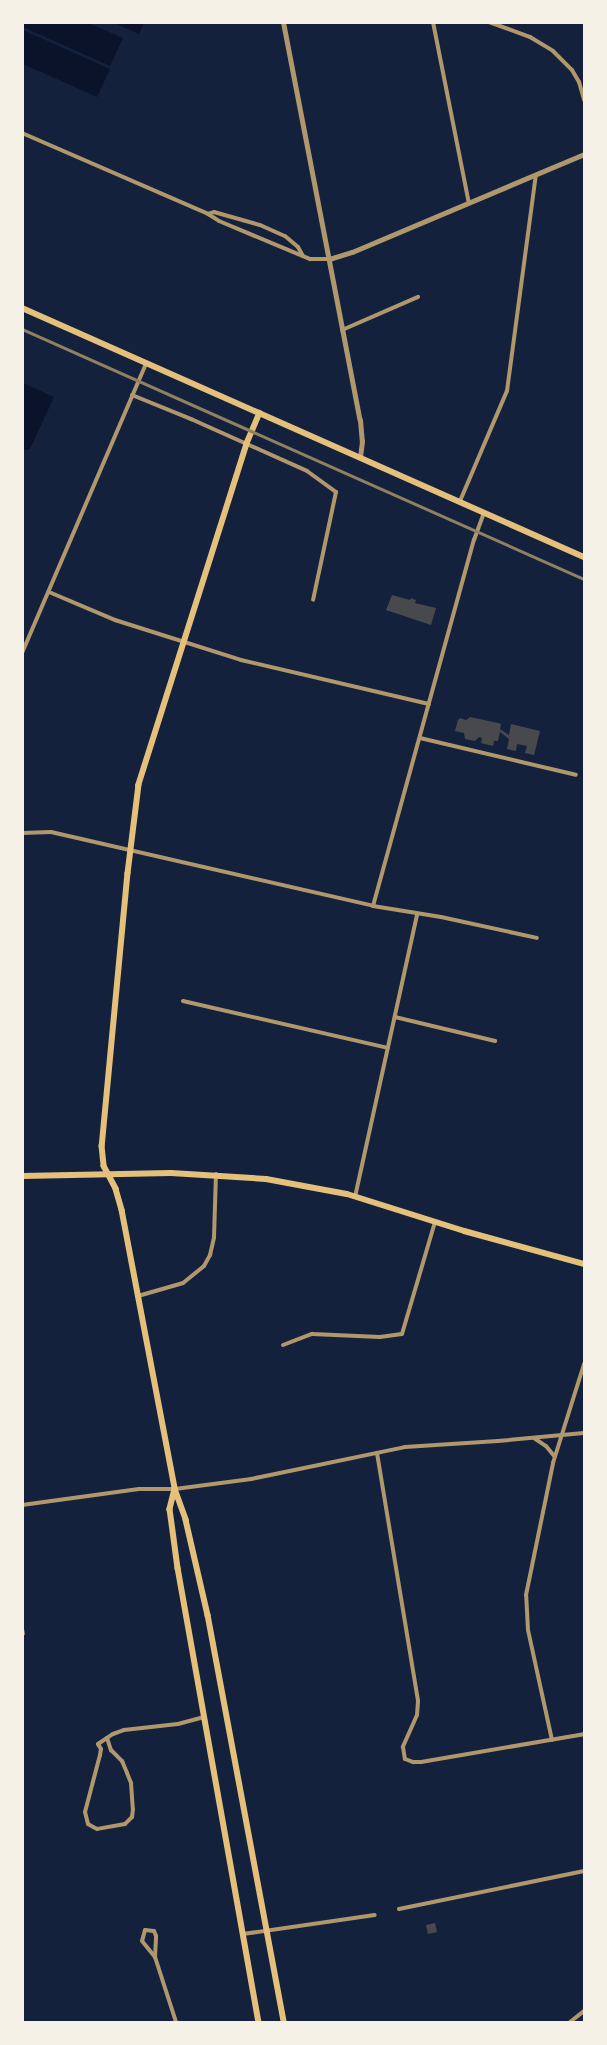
<!DOCTYPE html>
<style>
body{margin:0}
#map{position:relative;width:607px;height:2045px;overflow:hidden;background:#14213d;font-family:"PT Sans Narrow",sans-serif}
div>[style]{position:absolute}
.water>*{inset:0;background:#0b132b}
.building>*{inset:0;background:#48494c}
.minor>*{height:4px;margin:-2px;padding:0 2px;transform-origin:2px;border-radius:2px;background:#b1986c}
.tertiary>*{height:5px;margin:-2.5px;padding:0 2.5px;transform-origin:2.5px;border-radius:2.5px;background:#b1986c}
.secondary>*{height:5.5px;margin:-2.75px;padding:0 2.75px;transform-origin:2.75px;border-radius:2.75px;background:#e5c07b}
.primary>*{height:6px;margin:-3px;padding:0 3px;transform-origin:3px;border-radius:3px;background:#e5c07b}
.rail>*{height:2.5px;margin:-1.25px;padding:0 1.25px;transform-origin:1.25px;border-radius:1.25px;background:#918062}
span{translate:-50% -50%;white-space:nowrap;text-align:center;line-height:1.15;-webkit-text-stroke:4px #f6f1e7;paint-order:stroke}
.frame{position:absolute;inset:0;border:24px solid #f6f1e7;pointer-events:none}
</style>
<div id="map">
<div class="water">
<i style="clip-path:polygon(23px 22px,88px 23px,123px 38px,110px 66px,23px 27px)"></i>
<i style="clip-path:polygon(114px 23px,144px 22px,144px 23px,139px 34px)"></i>
<i style="clip-path:polygon(23px 30px,110px 69px,97px 97px,23px 64px)"></i>
<i style="clip-path:polygon(23px 383px,54px 397px,30px 449px,25px 450px,22px 449px)"></i>
</div>
<div class="building">
<i style="clip-path:polygon(392px 595px,410px 600px,411px 598px,416px 600px,415px 603px,436px 608px,431px 625px,386px 610px)"></i>
<i style="clip-path:polygon(470px 717px,498px 723px,501px 724px,500px 729px,509px 735px,511px 724px,540px 731px,534px 755px,525px 753px,527px 746px,517px 744px,516px 751px,507px 749px,509px 739px,500px 732px,498px 741px,494px 741px,493px 746px,481px 743px,482px 738px,479px 737px,475px 741px,465px 739px,464px 733px,455px 731px,458px 720px,460px 718px,466px 720px)"></i>
<i style="clip-path:polygon(435px 1923px,437px 1932px,428px 1934px,426px 1925px)"></i>
</div>
<div class="minor">
<i style="left:433px;top:22px;width:185px;rotate:78.8deg"></i>
<i style="left:489px;top:22px;width:44px;rotate:20.1deg"></i>
<i style="left:530px;top:37px;width:27px;rotate:31deg"></i>
<i style="left:553px;top:51px;width:27px;rotate:45deg"></i>
<i style="left:572px;top:70px;width:14px;rotate:60deg"></i>
<i style="left:579px;top:82px;width:19px;rotate:74deg"></i>
<i style="left:22px;top:133px;width:203px;rotate:23.5deg"></i>
<i style="left:208px;top:214px;width:13px;rotate:32deg"></i>
<i style="left:219px;top:221px;width:99px;rotate:22.7deg"></i>
<i style="left:310px;top:259px;width:19px"></i>
<i style="left:208px;top:214px;width:6px;rotate:-18deg"></i>
<i style="left:214px;top:212px;width:48px;rotate:15.8deg"></i>
<i style="left:260px;top:225px;width:27px;rotate:24deg"></i>
<i style="left:285px;top:236px;width:17px;rotate:40deg"></i>
<i style="left:298px;top:247px;width:10px;rotate:61deg"></i>
<i style="left:342px;top:330px;width:83px;rotate:-23.5deg"></i>
<i style="left:132px;top:395px;width:64px;rotate:22.1deg"></i>
<i style="left:191px;top:419px;width:127px;rotate:24.1deg"></i>
<i style="left:307px;top:471px;width:36px;rotate:36deg"></i>
<i style="left:336px;top:492px;width:110px;rotate:102deg"></i>
<i style="left:460px;top:501px;width:120px;rotate:-66.9deg"></i>
<i style="left:507px;top:391px;width:218px;rotate:-82.4deg"></i>
<i style="left:49px;top:592px;width:72px;rotate:23deg"></i>
<i style="left:115px;top:620px;width:132px;rotate:17.6deg"></i>
<i style="left:241px;top:660px;width:193px;rotate:13.2deg"></i>
<i style="left:22px;top:653px;width:315px;rotate:-66.8deg"></i>
<i style="left:420px;top:738px;width:160px;rotate:13.3deg"></i>
<i style="left:22px;top:833px;width:29px;rotate:-2deg"></i>
<i style="left:51px;top:832px;width:330px;rotate:12.9deg"></i>
<i style="left:373px;top:906px;width:69px;rotate:9.2deg"></i>
<i style="left:441px;top:917px;width:98px;rotate:12.3deg"></i>
<i style="left:373px;top:906px;width:380px;rotate:-74.6deg"></i>
<i style="left:474px;top:540px;width:29px;rotate:-70deg"></i>
<i style="left:183px;top:1001px;width:210px;rotate:12.9deg"></i>
<i style="left:395px;top:1017px;width:103px;rotate:13.5deg"></i>
<i style="left:355px;top:1197px;width:290px;rotate:-77.6deg"></i>
<i style="left:138px;top:1296px;width:47px;rotate:-16.1deg"></i>
<i style="left:183px;top:1283px;width:27px;rotate:-39deg"></i>
<i style="left:204px;top:1266px;width:13px;rotate:-61deg"></i>
<i style="left:210px;top:1255px;width:18px;rotate:-77deg"></i>
<i style="left:214px;top:1237px;width:63px;rotate:-88.2deg"></i>
<i style="left:283px;top:1345px;width:31px;rotate:-21deg"></i>
<i style="left:312px;top:1334px;width:68px;rotate:2.5deg"></i>
<i style="left:380px;top:1337px;width:22px;rotate:-8deg"></i>
<i style="left:402px;top:1334px;width:117px;rotate:-73.6deg"></i>
<i style="left:534px;top:1438px;width:14px;rotate:34deg"></i>
<i style="left:546px;top:1446px;width:13px;rotate:51deg"></i>
<i style="left:377px;top:1453px;width:251px;rotate:80.6deg"></i>
<i style="left:418px;top:1701px;width:14px;rotate:94deg"></i>
<i style="left:417px;top:1715px;width:35px;rotate:114deg"></i>
<i style="left:403px;top:1747px;width:12px;rotate:81deg"></i>
<i style="left:405px;top:1759px;width:9px;rotate:21deg"></i>
<i style="left:413px;top:1762px;width:8px"></i>
<i style="left:421px;top:1762px;width:165px;rotate:-9.7deg"></i>
<i style="left:22px;top:1505px;width:118px;rotate:-7.8deg"></i>
<i style="left:139px;top:1489px;width:36px"></i>
<i style="left:175px;top:1489px;width:77px;rotate:-7.5deg"></i>
<i style="left:251px;top:1479px;width:157px;rotate:-11.7deg"></i>
<i style="left:405px;top:1447px;width:93px;rotate:-3.7deg"></i>
<i style="left:498px;top:1441px;width:86px;rotate:-5.3deg"></i>
<i style="left:22px;top:1629px;width:5px;rotate:79deg"></i>
<i style="left:107px;top:1738px;width:13px;rotate:72deg"></i>
<i style="left:111px;top:1750px;width:16px;rotate:45deg"></i>
<i style="left:122px;top:1761px;width:13px;rotate:67deg"></i>
<i style="left:127px;top:1773px;width:11px;rotate:68deg"></i>
<i style="left:131px;top:1783px;width:26px;rotate:86deg"></i>
<i style="left:133px;top:1809px;width:8px;rotate:97deg"></i>
<i style="left:132px;top:1817px;width:10px;rotate:135deg"></i>
<i style="left:125px;top:1824px;width:28px;rotate:170deg"></i>
<i style="left:97px;top:1829px;width:10px;rotate:-151deg"></i>
<i style="left:88px;top:1824px;width:12px;rotate:-104deg"></i>
<i style="left:85px;top:1812px;width:59px;rotate:-75.3deg"></i>
<i style="left:100px;top:1755px;width:6px;rotate:-81deg"></i>
<i style="left:101px;top:1749px;width:6px;rotate:-121deg"></i>
<i style="left:98px;top:1744px;width:18px;rotate:-34deg"></i>
<i style="left:113px;top:1734px;width:12px;rotate:-20deg"></i>
<i style="left:124px;top:1730px;width:54px;rotate:-6.3deg"></i>
<i style="left:178px;top:1724px;width:27px;rotate:-15deg"></i>
<i style="left:552px;top:1740px;width:113px;rotate:-102.3deg"></i>
<i style="left:528px;top:1630px;width:35px;rotate:-93deg"></i>
<i style="left:526px;top:1595px;width:135px;rotate:-78.4deg"></i>
<i style="left:553px;top:1463px;width:104px;rotate:-72.6deg"></i>
<i style="left:399px;top:1909px;width:189px;rotate:-11.6deg"></i>
<i style="left:243px;top:1934px;width:133px;rotate:-8.2deg"></i>
<i style="left:155px;top:1957px;width:21px;rotate:-87deg"></i>
<i style="left:156px;top:1936px;width:5px;rotate:-112deg"></i>
<i style="left:154px;top:1931px;width:9px;rotate:-174deg"></i>
<i style="left:145px;top:1930px;width:11px;rotate:105deg"></i>
<i style="left:142px;top:1941px;width:21px;rotate:51deg"></i>
<i style="left:155px;top:1957px;width:68px;rotate:72.1deg"></i>
<i style="left:570px;top:2022px;width:18px;rotate:-38deg"></i>
</div>
<div class="tertiary">
<i style="left:283px;top:22px;width:405px;rotate:79.1deg"></i>
<i style="left:360px;top:420px;width:21px;rotate:85deg"></i>
<i style="left:362px;top:441px;width:16px;rotate:97deg"></i>
<i style="left:329px;top:259px;width:24px;rotate:-17deg"></i>
<i style="left:352px;top:252px;width:252px;rotate:-22.9deg"></i>
</div>
<div class="secondary">
<i style="left:260px;top:413px;width:34px;rotate:113deg"></i>
<i style="left:247px;top:444px;width:358px;rotate:107.6deg"></i>
<i style="left:139px;top:785px;width:89px;rotate:97.1deg"></i>
<i style="left:128px;top:873px;width:274px;rotate:95.4deg"></i>
<i style="left:102px;top:1146px;width:20px;rotate:84deg"></i>
<i style="left:104px;top:1166px;width:26px;rotate:62deg"></i>
<i style="left:116px;top:1189px;width:22px;rotate:74deg"></i>
<i style="left:122px;top:1210px;width:284px;rotate:79.2deg"></i>
<i style="left:175px;top:1489px;width:33px;rotate:70deg"></i>
<i style="left:186px;top:1520px;width:98px;rotate:77deg"></i>
<i style="left:208px;top:1615px;width:414px;rotate:79.4deg"></i>
<i style="left:175px;top:1489px;width:21px;rotate:104deg"></i>
<i style="left:170px;top:1509px;width:60px;rotate:82.3deg"></i>
<i style="left:178px;top:1568px;width:461px;rotate:79.9deg"></i>
</div>
<div class="primary">
<i style="left:22px;top:308px;width:615px;rotate:23.9deg"></i>
<i style="left:22px;top:1176px;width:149px;rotate:-1.2deg"></i>
<i style="left:171px;top:1173px;width:95px;rotate:3.6deg"></i>
<i style="left:266px;top:1179px;width:82px;rotate:10.5deg"></i>
<i style="left:347px;top:1194px;width:123px;rotate:17.5deg"></i>
<i style="left:464px;top:1231px;width:124px;rotate:15.4deg"></i>
</div>
<div class="rail">
<i style="left:22px;top:329px;width:615px;rotate:23.98deg"></i>
</div>
<div class="frame"></div>
</div>
